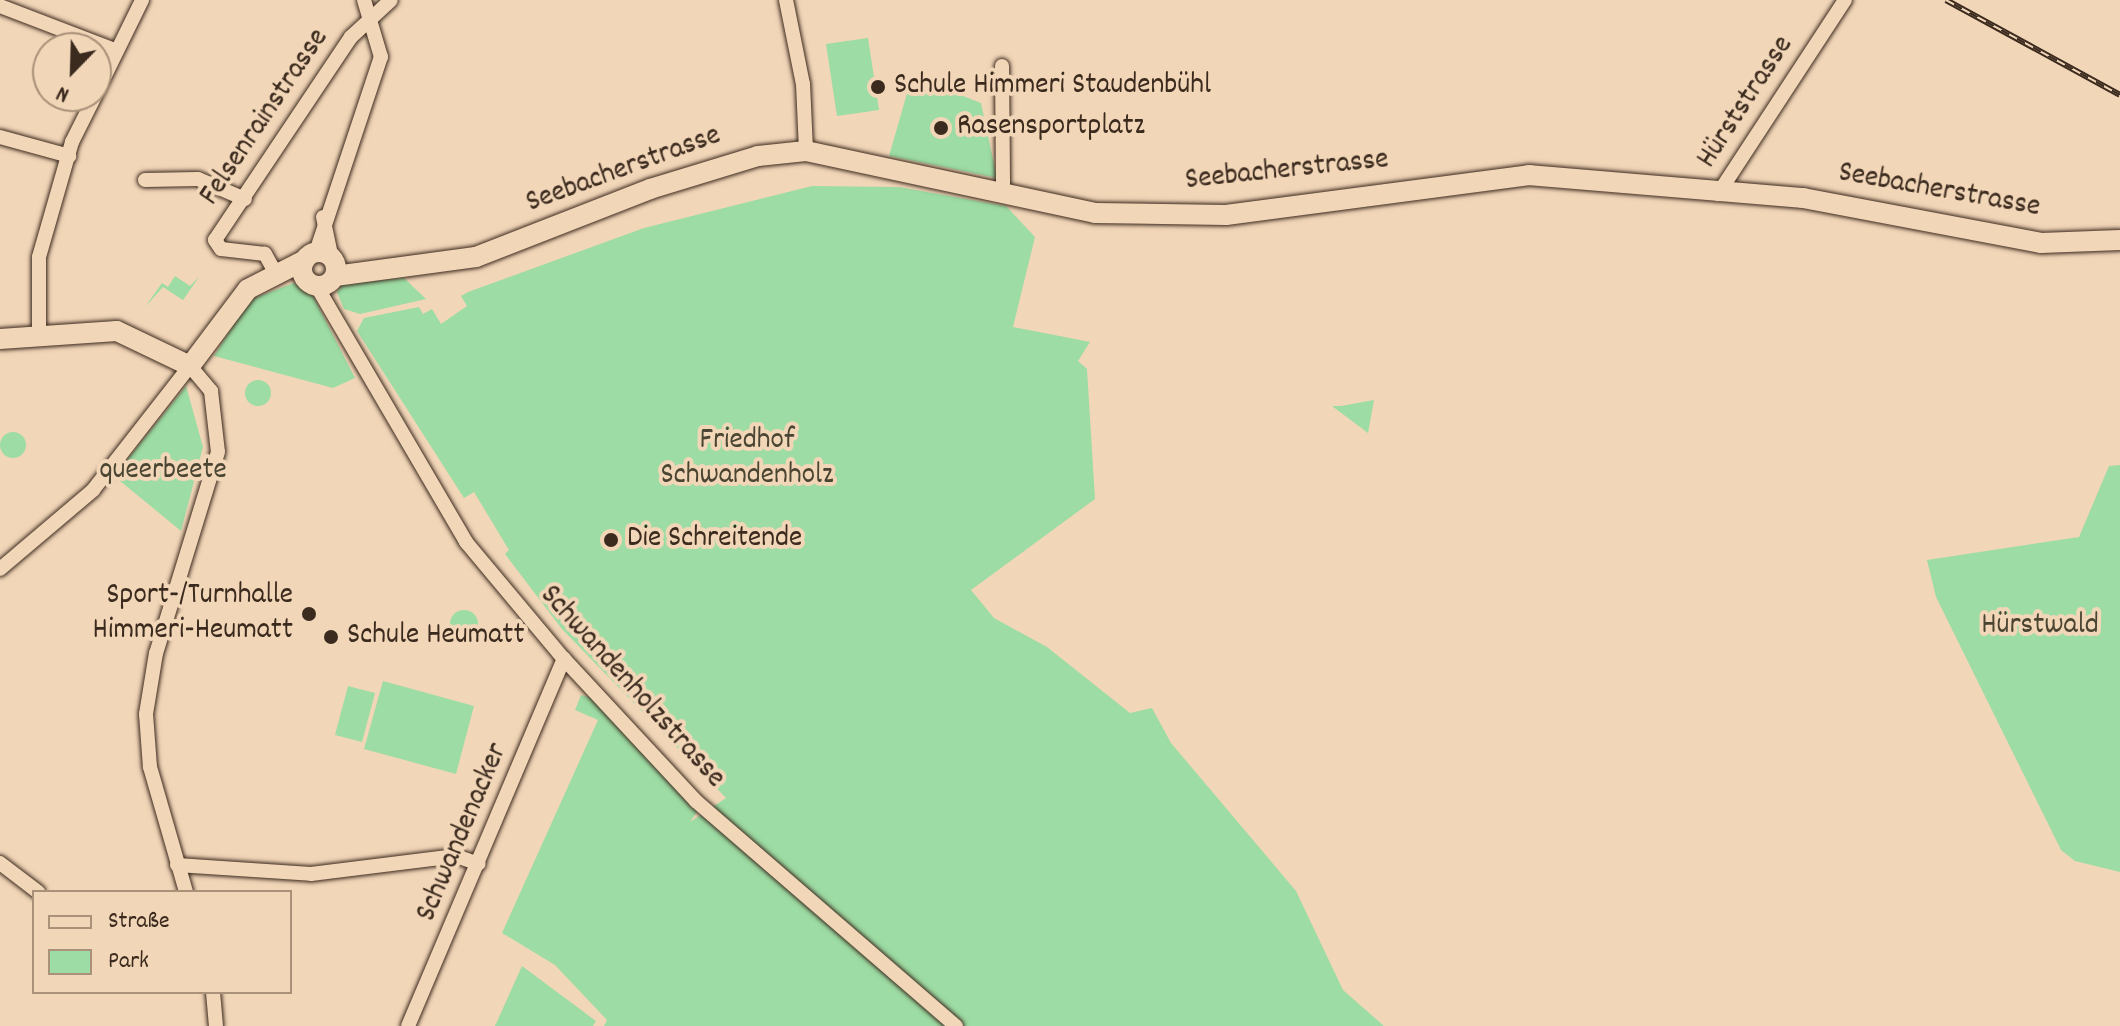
<!DOCTYPE html>
<meta charset="utf-8">
<style>
body{margin:0}
#map{position:relative;width:2120px;height:1026px;overflow:hidden;background:#f2d6b8;font-family:Dekko,sans-serif}
div>[style]{position:absolute}
.green>*{inset:0;background:#9ddca4}
.round{border-radius:50%}
.roads{filter:drop-shadow(0 0 2px #3b2a1e) drop-shadow(0 0 2px #3b2a1e)}
.street>*{height:14px;margin:-7px;padding:0 7px;transform-origin:7px;border-radius:7px;background:#f2d6b8}
.secondary>*{height:20px;margin:-10px;padding:0 10px;transform-origin:10px;border-radius:10px;background:#f2d6b8}
.secondary>.ring{margin:-10px;padding:0;box-sizing:content-box;background:none;border:20px solid #f2d6b8;border-radius:50%}
.rail>*{height:6px;margin-top:-3px;transform-origin:0;background:repeating-linear-gradient(90deg,#f2d6b8 0 9px,#3b2a1e 0 18px);box-sizing:border-box;border-block:2px solid #3b2a1e}
.dots>*{width:22px;height:22px;translate:-50% -50%;box-sizing:border-box;border:4px solid #f2d6b8;border-radius:50%}
span{translate:-50% -50%;white-space:nowrap;text-align:center;line-height:1.15;-webkit-text-stroke:8px #f2d6b8;paint-order:stroke}
.poi-label{font-size:30px;color:#3b2a1e}
.left{translate:0 -50%;text-align:left}
.right{translate:-100% -50%;text-align:right}
.street-label{font-size:30px;color:#3b2a1e}
.park-label{font-size:30px;color:#4a4532}
.legend{position:absolute;left:32px;top:890px;width:260px;height:104px;box-sizing:border-box;background:#f2d6b8;border:2px solid #a9917a;margin:0;padding:10px 14px;list-style:none;font-size:24px;color:#3b2a1e}
.legend li{display:flex;align-items:center;gap:16px;height:40px}
.legend b{width:40px;border:2px solid #a9917a}
.north{position:absolute;left:32px;top:32px;width:80px;height:80px;box-sizing:border-box;background:#f2d6b8;border:2px solid #a9917a;border-radius:50%;rotate:203deg;font-size:22px;font-weight:700;line-height:32px;text-align:center;color:#3b2a1e}
.north::after{content:'';display:block;margin:auto;width:28px;height:36px;background:#3b2a1e;clip-path:polygon(50% 0,100% 100%,50% 72%,0 100%)}
</style>
<div id="map">
<div class="green">
<i style="clip-path:polygon(868px 38px,879px 110px,837px 116px,826px 44px)"></i>
<i style="clip-path:polygon(912px 76px,981px 103px,997px 178px,889px 156px)"></i>
<i style="clip-path:polygon(812px 186px,899px 187px,1006px 206px,1035px 237px,1013px 327px,1090px 342px,1078px 361px,1087px 369px,1095px 499px,971px 590px,994px 618px,1047px 647px,1130px 713px,1152px 708px,1171px 743px,1296px 891px,1343px 990px,1384px 1026px,604px 1026px,607px 1020px,555px 965px,502px 933px,598px 720px,575px 710px,581px 695px,598px 700px,697px 812px,690px 822px,726px 798px,562px 629px,505px 554px,509px 550px,474px 492px,464px 498px,357px 331px,364px 318px,419px 307px,423px 314px,432px 309px,441px 324px,467px 306px,461px 296px,468px 292px,644px 228px)"></i>
<i style="clip-path:polygon(175px 276px,190px 286px,199px 277px,183px 300px,163px 287px,145px 307px,162px 283px,168px 287px)"></i>
<i style="clip-path:polygon(404px 278px,426px 299px,360px 314px,344px 309px,337px 292px,343px 284px)"></i>
<i style="clip-path:polygon(294px 283px,313px 296px,355px 378px,333px 388px,214px 356px,249px 300px)"></i>
<i class="round" style="left:245px;top:380px;width:26px;height:26px"></i>
<i style="clip-path:polygon(186px 386px,203px 447px,181px 531px,114px 476px)"></i>
<i style="clip-path:polygon(1374px 400px,1368px 433px,1332px 406px,1341px 406px)"></i>
<i class="round" style="left:0;top:432px;width:26px;height:26px"></i>
<i style="clip-path:polygon(2120px 465px,2120px 872px,2075px 861px,2061px 850px,1936px 597px,1927px 560px,2079px 537px,2109px 466px)"></i>
<i class="round" style="left:450px;top:610px;width:28px;height:28px"></i>
<i style="clip-path:polygon(383px 681px,474px 706px,456px 774px,364px 749px)"></i>
<i style="clip-path:polygon(348px 686px,375px 693px,362px 742px,335px 735px)"></i>
<i style="clip-path:polygon(522px 966px,596px 1021px,593px 1026px,495px 1026px)"></i>
</div>
<div class="roads">
<div class="street">
<i style="left:786px;top:0;width:86px;rotate:78.6deg"></i>
<i style="left:803px;top:84px;width:67px;rotate:87.4deg"></i>
<i style="left:0;top:6px;width:125px;rotate:21deg"></i>
<i style="left:1002px;top:66px;width:127px;rotate:89.5deg"></i>
<i style="left:96px;top:94px;width:105px;rotate:-63.9deg"></i>
<i style="left:0;top:137px;width:72px;rotate:15.4deg"></i>
<i style="left:145px;top:180px;width:53px;rotate:-1.1deg"></i>
<i style="left:198px;top:179px;width:51px;rotate:23.1deg"></i>
<i style="left:1718px;top:194px;width:232px;rotate:-56.8deg"></i>
<i style="left:323px;top:217px;width:40px;rotate:78deg"></i>
<i style="left:316px;top:252px;width:206px;rotate:-71.6deg"></i>
<i style="left:381px;top:57px;width:59px;rotate:-106.6deg"></i>
<i style="left:275px;top:272px;width:21px;rotate:-119deg"></i>
<i style="left:265px;top:254px;width:44px;rotate:-173.5deg"></i>
<i style="left:221px;top:249px;width:11px;rotate:-124deg"></i>
<i style="left:215px;top:240px;width:244px;rotate:-56.2deg"></i>
<i style="left:351px;top:37px;width:54px;rotate:-42.8deg"></i>
<i style="left:316px;top:285px;width:298px;rotate:59.7deg"></i>
<i style="left:466px;top:542px;width:153px;rotate:50.1deg"></i>
<i style="left:564px;top:659px;width:194px;rotate:47.1deg"></i>
<i style="left:696px;top:801px;width:344px;rotate:40.9deg"></i>
<i style="left:39px;top:335px;width:78px;rotate:-90deg"></i>
<i style="left:39px;top:257px;width:120px;rotate:-74deg"></i>
<i style="left:72px;top:142px;width:51px;rotate:-63.4deg"></i>
<i style="left:0;top:569px;width:122px;rotate:-40.3deg"></i>
<i style="left:93px;top:490px;width:157px;rotate:-52deg"></i>
<i style="left:190px;top:366px;width:33px;rotate:50deg"></i>
<i style="left:211px;top:391px;width:61px;rotate:83.5deg"></i>
<i style="left:218px;top:452px;width:210px;rotate:107.1deg"></i>
<i style="left:156px;top:653px;width:62px;rotate:99.3deg"></i>
<i style="left:146px;top:714px;width:53px;rotate:85.7deg"></i>
<i style="left:150px;top:767px;width:130px;rotate:73.9deg"></i>
<i style="left:0;top:863px;width:48px;rotate:37.3deg"></i>
<i style="left:177px;top:865px;width:134px;rotate:3.8deg"></i>
<i style="left:311px;top:874px;width:146px;rotate:-7.1deg"></i>
<i style="left:456px;top:856px;width:24px;rotate:19deg"></i>
<i style="left:213px;top:992px;width:34px;rotate:85deg"></i>
<i style="left:408px;top:1026px;width:399px;rotate:-67deg"></i>
</div>
<div class="secondary">
<i class="ring" style="left:302px;top:252px;width:14px;height:14px"></i>
<i style="left:335px;top:276px;width:142px;rotate:-7.7deg"></i>
<i style="left:476px;top:257px;width:187px;rotate:-21.3deg"></i>
<i style="left:650px;top:189px;width:113px;rotate:-17deg"></i>
<i style="left:758px;top:156px;width:48px;rotate:-5.9deg"></i>
<i style="left:806px;top:151px;width:296px;rotate:12.1deg"></i>
<i style="left:1095px;top:213px;width:131px;rotate:0.9deg"></i>
<i style="left:1226px;top:215px;width:306px;rotate:-7.5deg"></i>
<i style="left:1529px;top:175px;width:275px;rotate:4.8deg"></i>
<i style="left:1803px;top:198px;width:242px;rotate:10.7deg"></i>
<i style="left:2041px;top:243px;width:79px;rotate:-2.2deg"></i>
<i style="left:0;top:339px;width:117px;rotate:-3.9deg"></i>
<i style="left:117px;top:331px;width:81px;rotate:25.6deg"></i>
<i style="left:190px;top:366px;width:96px;rotate:-53deg"></i>
<i style="left:248px;top:289px;width:64px;rotate:-27deg"></i>
</div>
</div>
<div class="rail">
<i style="left:1946px;top:0;width:198px;rotate:28.6deg"></i>
</div>
<div class="dots">
<i style="left:878px;top:87px;background:#3b2a1e"></i>
<i style="left:941px;top:128px;background:#3b2a1e"></i>
<i style="left:611px;top:540px;background:#3b2a1e"></i>
<i style="left:309px;top:614px;background:#3b2a1e"></i>
<i style="left:331px;top:637px;background:#3b2a1e"></i>
</div>
<div class="poi-label">
<span class="left" style="left:894px;top:87px">Schule Himmeri Staudenbühl</span>
<span class="left" style="left:957px;top:128px">Rasensportplatz</span>
<span class="left" style="left:627px;top:540px">Die Schreitende</span>
<span class="right" style="left:293px;top:614px">Sport-/Turnhalle<br>Himmeri-Heumatt</span>
<span class="left" style="left:347px;top:637px">Schule Heumatt</span>
</div>
<div class="street-label">
<span style="left:1747px;top:103px;rotate:-57deg">Hürststrasse</span>
<span style="left:266px;top:118px;rotate:-56deg">Felsenrainstrasse</span>
<span style="left:624px;top:171px;rotate:-20deg">Seebacherstrasse</span>
<span style="left:1287px;top:172px;rotate:-6deg">Seebacherstrasse</span>
<span style="left:1939px;top:192px;rotate:10deg">Seebacherstrasse</span>
<span style="left:631px;top:688px;rotate:48deg">Schwandenholzstrasse</span>
<span style="left:464px;top:833px;rotate:-67deg">Schwandenacker</span>
</div>
<div class="park-label">
<span style="left:747px;top:459px">Friedhof<br>Schwandenholz</span>
<span style="left:163px;top:472px">queerbeete</span>
<span style="left:2040px;top:627px">Hürstwald</span>
</div>
<ul class="legend">
<li><b style="height:10px;background:#f2d6b8"></b>Straße</li>
<li><b style="height:22px;background:#9ddca4"></b>Park</li>
</ul>
<div class="north">N</div>
</div>
